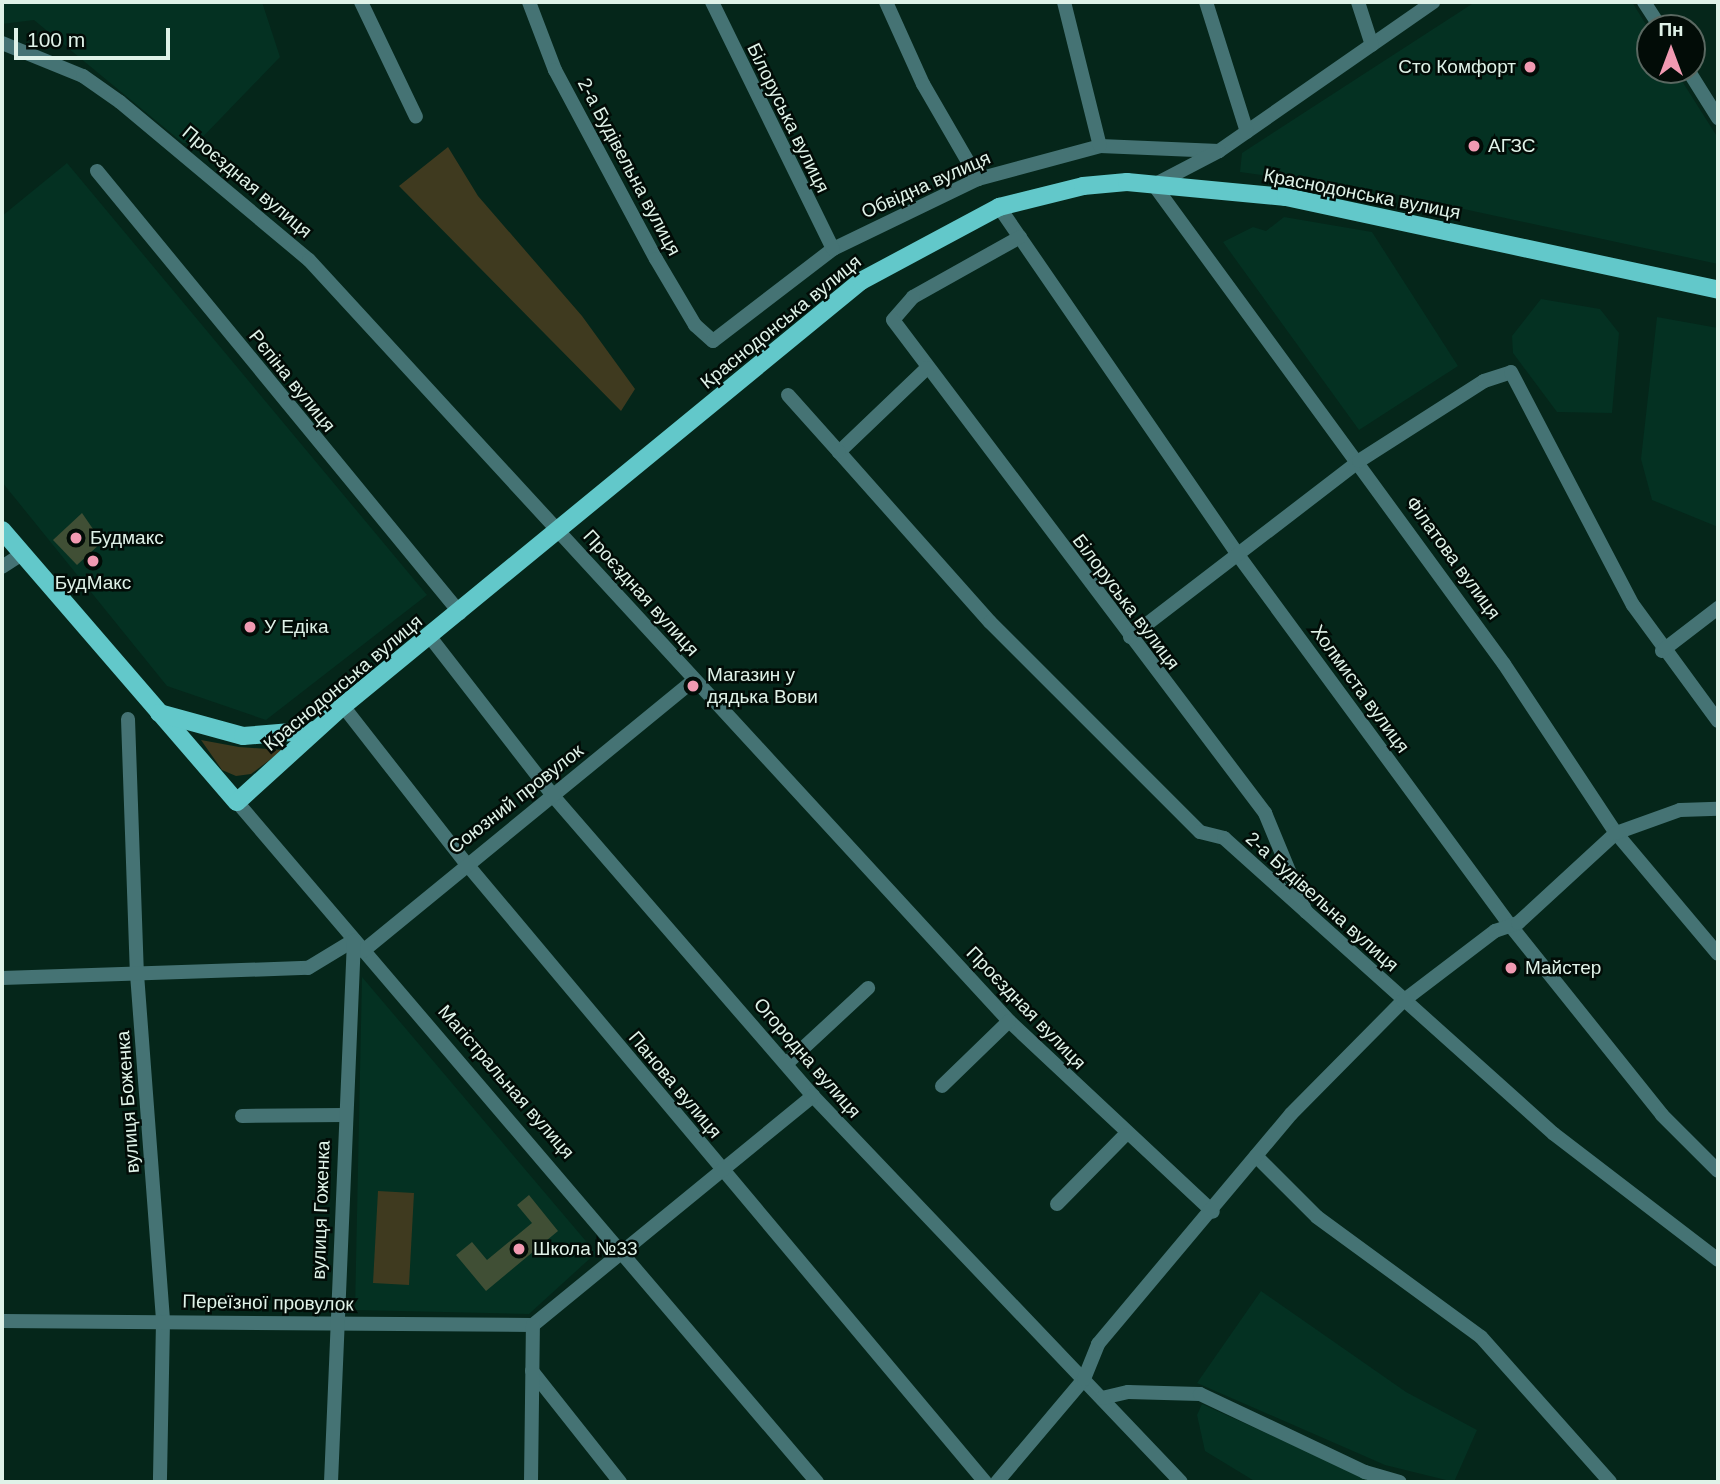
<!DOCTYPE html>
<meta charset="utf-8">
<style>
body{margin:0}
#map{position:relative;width:1720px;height:1484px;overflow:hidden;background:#05261a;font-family:Arial,sans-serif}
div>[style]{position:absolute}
.built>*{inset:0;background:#043122}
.green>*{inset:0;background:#3f3a1f}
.building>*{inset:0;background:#404f35}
.minor>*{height:14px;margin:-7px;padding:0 7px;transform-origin:7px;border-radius:7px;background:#457374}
.major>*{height:18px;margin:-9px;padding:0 9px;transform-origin:9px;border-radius:9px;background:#62c8ca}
.dots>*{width:19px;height:19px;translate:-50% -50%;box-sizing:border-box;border:4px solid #020c07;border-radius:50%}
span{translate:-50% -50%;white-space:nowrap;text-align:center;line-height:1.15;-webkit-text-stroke:5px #020c07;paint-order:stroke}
.poi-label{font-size:19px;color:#dff2e8}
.right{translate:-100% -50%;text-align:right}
.left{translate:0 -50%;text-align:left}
.street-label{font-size:19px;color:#dff2e8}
.frame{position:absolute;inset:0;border:4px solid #dff2e8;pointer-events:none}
.north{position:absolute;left:1636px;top:14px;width:70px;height:70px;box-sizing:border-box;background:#020c07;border:2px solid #5a6861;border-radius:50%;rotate:0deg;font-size:19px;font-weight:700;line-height:28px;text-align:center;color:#dff2e8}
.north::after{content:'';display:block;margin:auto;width:24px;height:32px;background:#f19ab2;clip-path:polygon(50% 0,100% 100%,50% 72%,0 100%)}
.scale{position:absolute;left:14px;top:28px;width:156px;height:32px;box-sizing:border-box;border:4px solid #dff2e8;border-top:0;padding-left:9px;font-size:21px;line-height:24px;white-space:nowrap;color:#dff2e8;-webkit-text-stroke:5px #020c07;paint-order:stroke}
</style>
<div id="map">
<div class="built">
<i style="clip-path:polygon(2px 2px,262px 2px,280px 57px,196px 144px,183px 143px,34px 20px,2px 24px)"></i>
<i style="clip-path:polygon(1475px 2px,1632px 2px,1650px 31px,1650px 70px,1675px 70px,1718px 138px,1718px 264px,1385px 192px,1240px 172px,1242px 153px)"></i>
<i style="clip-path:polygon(67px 163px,427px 595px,266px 720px,167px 686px,2px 482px,2px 216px)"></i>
<i style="clip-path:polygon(1284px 217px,1372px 232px,1458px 366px,1359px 430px,1223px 242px,1253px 227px,1266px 231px)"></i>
<i style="clip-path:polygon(1541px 299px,1600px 309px,1619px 333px,1612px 413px,1557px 412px,1513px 353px,1512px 336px)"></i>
<i style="clip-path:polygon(1657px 317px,1718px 328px,1718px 527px,1652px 500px,1641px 459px)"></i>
<i style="clip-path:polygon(362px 977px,596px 1253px,529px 1314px,355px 1310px)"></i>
<i style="clip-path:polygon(1261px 1291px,1406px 1392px,1477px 1430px,1454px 1482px,1385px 1465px,1197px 1383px)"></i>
<i style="clip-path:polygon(1202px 1404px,1372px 1481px,1377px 1482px,1256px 1482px,1205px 1451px,1197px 1415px)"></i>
</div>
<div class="green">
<i style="clip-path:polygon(448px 147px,478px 196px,582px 316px,635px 389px,621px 411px,399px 186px)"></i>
<i style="clip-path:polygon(201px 740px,239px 747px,283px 750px,251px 774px,236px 776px,222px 770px)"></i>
<i style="clip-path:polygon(378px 1191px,414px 1193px,409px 1285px,373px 1283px)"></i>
</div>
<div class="building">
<i style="clip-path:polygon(82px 513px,102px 542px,77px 565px,53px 540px)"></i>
<i style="clip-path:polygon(529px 1195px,558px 1231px,486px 1291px,456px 1255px,472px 1242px,487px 1260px,532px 1223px,517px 1205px)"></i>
</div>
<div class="minor">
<i style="left:361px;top:2px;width:127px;rotate:64.4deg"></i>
<i style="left:529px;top:2px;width:73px;rotate:69.1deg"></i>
<i style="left:555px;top:70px;width:214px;rotate:61.9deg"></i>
<i style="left:656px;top:259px;width:77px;rotate:59.4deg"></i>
<i style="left:695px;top:325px;width:24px;rotate:42deg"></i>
<i style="left:713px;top:341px;width:151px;rotate:-37.5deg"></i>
<i style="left:833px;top:249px;width:161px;rotate:-25.8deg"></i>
<i style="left:978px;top:179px;width:126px;rotate:-15.1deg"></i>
<i style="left:1100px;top:146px;width:119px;rotate:2.4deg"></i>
<i style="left:1219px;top:151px;width:261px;rotate:-34.8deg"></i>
<i style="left:712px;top:2px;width:275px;rotate:63.9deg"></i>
<i style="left:886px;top:2px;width:90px;rotate:65.7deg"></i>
<i style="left:923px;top:84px;width:110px;rotate:59.9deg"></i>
<i style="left:1064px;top:2px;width:148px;rotate:76deg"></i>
<i style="left:1206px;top:2px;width:136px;rotate:72.5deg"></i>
<i style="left:1358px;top:2px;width:45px;rotate:72deg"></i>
<i style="left:1644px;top:2px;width:31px;rotate:57deg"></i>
<i style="left:2px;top:43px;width:87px;rotate:22.2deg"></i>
<i style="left:83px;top:76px;width:45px;rotate:35.1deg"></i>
<i style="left:120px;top:102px;width:246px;rotate:39.9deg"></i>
<i style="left:309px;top:260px;width:1034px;rotate:47.39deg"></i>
<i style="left:1009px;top:1021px;width:279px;rotate:43.1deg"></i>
<i style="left:1688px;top:70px;width:57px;rotate:58deg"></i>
<i style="left:1219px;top:151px;width:73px;rotate:152.4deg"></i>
<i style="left:1154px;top:185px;width:593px;rotate:53.84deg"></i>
<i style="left:1504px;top:664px;width:203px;rotate:56.5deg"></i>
<i style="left:1616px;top:833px;width:158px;rotate:49.9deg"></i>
<i style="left:97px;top:171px;width:572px;rotate:50.6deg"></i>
<i style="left:999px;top:207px;width:422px;rotate:55.5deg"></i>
<i style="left:1238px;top:555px;width:459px;rotate:53.7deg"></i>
<i style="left:1510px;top:925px;width:243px;rotate:51.3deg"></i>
<i style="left:1662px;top:1115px;width:79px;rotate:45deg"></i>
<i style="left:1020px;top:237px;width:123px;rotate:150.7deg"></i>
<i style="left:913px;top:297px;width:30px;rotate:131deg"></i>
<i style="left:893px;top:320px;width:618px;rotate:52.96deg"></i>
<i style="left:1265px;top:813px;width:107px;rotate:67.5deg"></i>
<i style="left:927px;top:368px;width:122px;rotate:136.3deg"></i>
<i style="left:839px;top:452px;width:227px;rotate:48.4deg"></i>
<i style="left:990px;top:622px;width:297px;rotate:45deg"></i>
<i style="left:1200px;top:832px;width:25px;rotate:14deg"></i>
<i style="left:1224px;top:838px;width:443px;rotate:41.9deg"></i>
<i style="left:1554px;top:1134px;width:207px;rotate:37.5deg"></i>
<i style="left:788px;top:395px;width:76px;rotate:48.2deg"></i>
<i style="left:2px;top:567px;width:24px;rotate:-33deg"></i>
<i style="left:430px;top:637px;width:202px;rotate:52.2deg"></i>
<i style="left:554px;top:797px;width:396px;rotate:49.1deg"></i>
<i style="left:813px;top:1096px;width:533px;rotate:46.37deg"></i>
<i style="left:1130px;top:637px;width:289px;rotate:-37.5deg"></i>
<i style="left:1359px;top:461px;width:148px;rotate:-32.6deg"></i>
<i style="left:1484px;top:381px;width:28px;rotate:-18deg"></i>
<i style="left:1511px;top:372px;width:263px;rotate:62.4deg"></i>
<i style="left:1633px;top:605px;width:144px;rotate:53.8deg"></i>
<i style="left:1662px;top:651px;width:71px;rotate:-37.5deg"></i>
<i style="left:343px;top:706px;width:198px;rotate:52deg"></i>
<i style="left:465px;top:862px;width:809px;rotate:50.01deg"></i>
<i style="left:128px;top:719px;width:255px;rotate:88deg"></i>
<i style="left:137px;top:974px;width:348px;rotate:85.7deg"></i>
<i style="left:163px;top:1321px;width:161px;rotate:91.1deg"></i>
<i style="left:237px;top:802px;width:894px;rotate:49.54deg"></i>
<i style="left:363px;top:951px;width:428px;rotate:-39.3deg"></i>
<i style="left:2px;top:978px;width:306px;rotate:-1.9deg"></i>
<i style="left:308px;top:968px;width:54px;rotate:-31.3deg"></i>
<i style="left:786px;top:1064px;width:112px;rotate:-42.8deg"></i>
<i style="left:942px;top:1086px;width:93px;rotate:-44.1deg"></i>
<i style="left:242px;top:1116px;width:102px;rotate:-0.6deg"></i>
<i style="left:1256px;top:1156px;width:86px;rotate:45deg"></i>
<i style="left:1317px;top:1217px;width:203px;rotate:36.2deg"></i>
<i style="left:1481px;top:1337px;width:194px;rotate:48.3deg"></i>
<i style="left:1057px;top:1204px;width:97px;rotate:-45.4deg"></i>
<i style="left:2px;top:1321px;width:531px;rotate:0.43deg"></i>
<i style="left:533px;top:1325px;width:362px;rotate:-39.3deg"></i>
<i style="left:532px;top:1371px;width:142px;rotate:51.6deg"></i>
<i style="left:1102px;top:1398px;width:27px;rotate:-13deg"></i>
<i style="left:1128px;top:1392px;width:72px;rotate:1.6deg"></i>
<i style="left:1200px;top:1394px;width:183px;rotate:25.3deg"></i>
<i style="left:1365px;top:1472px;width:36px;rotate:16deg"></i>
<i style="left:331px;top:1482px;width:542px;rotate:-87.57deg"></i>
<i style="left:531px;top:1482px;width:157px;rotate:-89.3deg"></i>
<i style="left:997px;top:1482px;width:135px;rotate:-49.8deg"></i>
<i style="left:1084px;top:1379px;width:38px;rotate:-68deg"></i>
<i style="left:1098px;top:1344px;width:300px;rotate:-50deg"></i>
<i style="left:1291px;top:1114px;width:159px;rotate:-45.3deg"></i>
<i style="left:1403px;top:1001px;width:116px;rotate:-37.3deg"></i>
<i style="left:1495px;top:931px;width:24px;rotate:-19deg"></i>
<i style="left:1518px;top:923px;width:133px;rotate:-42.6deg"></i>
<i style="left:1616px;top:833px;width:68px;rotate:-19.8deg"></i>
<i style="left:1680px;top:810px;width:38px;rotate:-2deg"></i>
</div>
<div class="major">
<i style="left:2px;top:530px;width:359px;rotate:49.2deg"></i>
<i style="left:237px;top:802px;width:143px;rotate:-42.2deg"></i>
<i style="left:343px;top:706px;width:670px;rotate:-39.37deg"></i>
<i style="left:861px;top:281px;width:157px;rotate:-28.2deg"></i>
<i style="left:999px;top:207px;width:87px;rotate:-14deg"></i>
<i style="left:1083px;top:186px;width:44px;rotate:-5.2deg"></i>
<i style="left:1127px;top:182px;width:160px;rotate:5.4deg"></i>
<i style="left:1286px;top:197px;width:442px;rotate:12.1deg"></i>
<i style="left:159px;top:713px;width:87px;rotate:15.3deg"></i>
<i style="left:243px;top:736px;width:73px;rotate:-4.7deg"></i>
</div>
<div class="dots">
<i style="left:1530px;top:67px;background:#f19ab2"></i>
<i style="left:1474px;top:146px;background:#f19ab2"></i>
<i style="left:76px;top:538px;background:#f19ab2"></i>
<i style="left:93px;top:561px;background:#f19ab2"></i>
<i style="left:250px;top:627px;background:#f19ab2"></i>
<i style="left:693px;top:686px;background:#f19ab2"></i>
<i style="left:1511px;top:968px;background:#f19ab2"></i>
<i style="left:519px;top:1249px;background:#f19ab2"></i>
</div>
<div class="poi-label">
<span class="right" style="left:1516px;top:67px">Сто Комфорт</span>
<span class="left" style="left:1488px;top:146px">АГЗС</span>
<span class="left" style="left:90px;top:538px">Будмакс</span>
<span style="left:93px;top:583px">БудМакс</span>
<span class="left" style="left:264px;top:627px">У Едіка</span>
<span class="left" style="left:707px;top:686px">Магазин у<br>дядька Вови</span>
<span class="left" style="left:1525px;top:968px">Майстер</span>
<span class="left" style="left:533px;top:1249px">Школа №33</span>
</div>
<div class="street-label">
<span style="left:788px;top:118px;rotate:64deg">Білоруська вулиця</span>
<span style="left:629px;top:167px;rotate:62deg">2-а Будівельна вулиця</span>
<span style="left:247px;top:182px;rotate:40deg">Проєздная вулиця</span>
<span style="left:926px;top:185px;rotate:-24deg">Обвідна вулиця</span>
<span style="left:1362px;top:194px;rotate:11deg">Краснодонська вулиця</span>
<span style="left:781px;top:322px;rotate:-39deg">Краснодонська вулиця</span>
<span style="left:292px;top:381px;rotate:51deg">Рєпіна вулиця</span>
<span style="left:1453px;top:558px;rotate:54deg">Філатова вулиця</span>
<span style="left:641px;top:593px;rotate:48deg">Проєздная вулиця</span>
<span style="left:1126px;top:602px;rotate:53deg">Білоруська вулиця</span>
<span style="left:343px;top:683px;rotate:-40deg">Краснодонська вулиця</span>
<span style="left:1360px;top:689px;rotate:54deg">Холмиста вулиця</span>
<span style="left:516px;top:799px;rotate:-38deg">Союзний провулок</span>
<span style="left:1322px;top:902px;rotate:42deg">2-а Будівельна вулиця</span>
<span style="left:1026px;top:1008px;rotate:46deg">Проєздная вулиця</span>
<span style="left:807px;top:1058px;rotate:49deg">Огородна вулиця</span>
<span style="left:506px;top:1082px;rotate:49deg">Магістральная вулиця</span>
<span style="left:675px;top:1085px;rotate:50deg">Панова вулиця</span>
<span style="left:128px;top:1102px;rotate:-94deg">вулиця Боженка</span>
<span style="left:321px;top:1210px;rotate:-88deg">вулиця Гоженка</span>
<span style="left:268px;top:1303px;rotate:1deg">Переїзної провулок</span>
</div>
<div class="frame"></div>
<div class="north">Пн</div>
<div class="scale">100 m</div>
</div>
